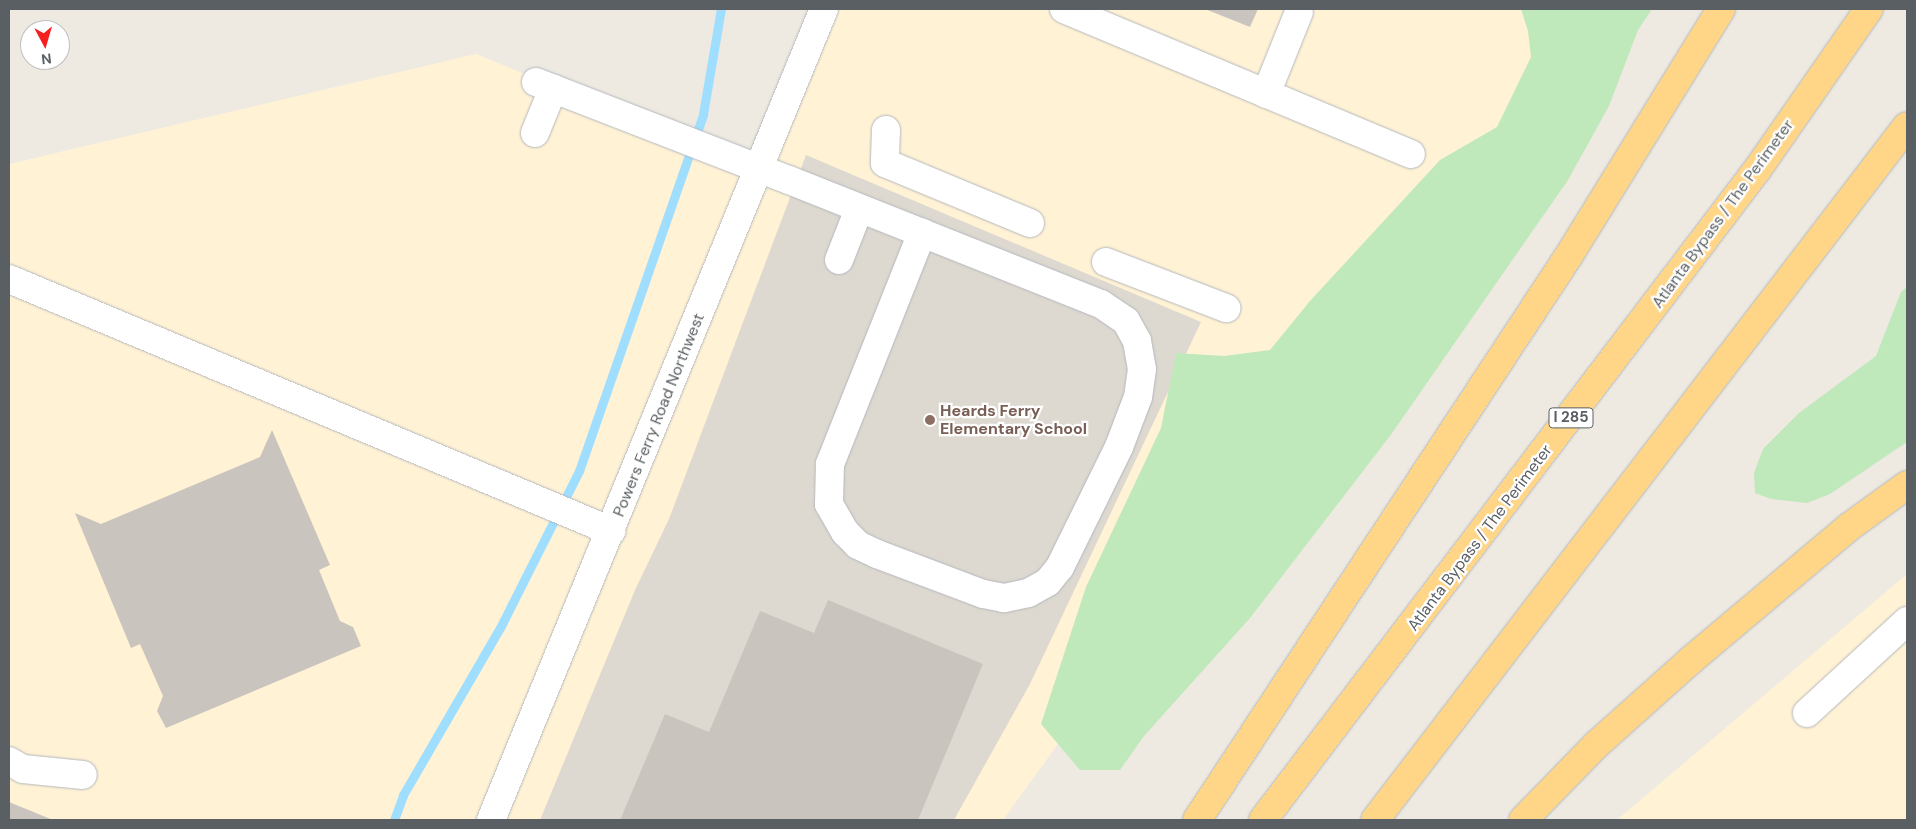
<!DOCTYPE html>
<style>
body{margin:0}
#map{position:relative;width:1916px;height:829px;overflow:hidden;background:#eeeae1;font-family:"DM Sans",sans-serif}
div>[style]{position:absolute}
.commercial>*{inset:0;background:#fff2d5}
.education>*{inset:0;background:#ded9d0}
.green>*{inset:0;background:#bfe8bb}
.stream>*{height:9px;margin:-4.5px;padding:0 4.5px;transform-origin:4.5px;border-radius:4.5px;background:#a0deff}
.building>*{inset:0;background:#c9c5be}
.roads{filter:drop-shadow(0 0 1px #b4b8bd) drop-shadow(0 0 1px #b4b8bd)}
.minor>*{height:28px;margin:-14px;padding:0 14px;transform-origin:14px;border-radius:14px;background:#fff}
.highway>*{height:28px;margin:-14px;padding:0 14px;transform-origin:14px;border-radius:14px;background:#ffd687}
.dots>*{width:14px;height:14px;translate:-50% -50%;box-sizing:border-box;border:2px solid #fff;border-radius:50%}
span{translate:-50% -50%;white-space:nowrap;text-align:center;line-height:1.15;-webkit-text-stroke:4.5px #fff;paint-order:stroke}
.shield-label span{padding:1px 4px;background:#fff;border:1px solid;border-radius:4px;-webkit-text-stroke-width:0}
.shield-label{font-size:15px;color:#5a5f63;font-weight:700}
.street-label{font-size:16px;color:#5a5f63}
.education-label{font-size:16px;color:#785e54;font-weight:700}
.left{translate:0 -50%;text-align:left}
.frame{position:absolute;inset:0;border:10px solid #5a5f63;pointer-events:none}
.north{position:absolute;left:20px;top:20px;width:50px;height:50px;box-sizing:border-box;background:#fff;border:1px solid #bdbfc1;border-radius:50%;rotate:174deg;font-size:14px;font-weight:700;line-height:20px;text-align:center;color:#5a5f63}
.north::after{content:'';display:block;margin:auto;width:18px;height:22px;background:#f71e20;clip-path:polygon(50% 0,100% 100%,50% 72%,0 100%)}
</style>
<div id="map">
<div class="commercial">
<i style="clip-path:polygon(826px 9px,1604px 9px,1384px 293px,1003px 820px,9px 820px,9px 164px,476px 54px,756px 169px)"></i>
<i style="clip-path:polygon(1907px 574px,1907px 820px,1617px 820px)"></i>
</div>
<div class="education">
<i style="clip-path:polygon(806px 155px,1201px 322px,1030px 684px,954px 820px,540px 820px,635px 590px,669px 519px)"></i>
</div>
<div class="green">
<i style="clip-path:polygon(1521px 9px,1652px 9px,1638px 30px,1609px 106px,1568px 180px,1390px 436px,1250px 618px,1144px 736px,1120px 770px,1080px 770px,1041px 724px,1086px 587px,1161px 428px,1176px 353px,1224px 356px,1270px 350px,1310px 301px,1440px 160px,1497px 127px,1531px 57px,1528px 31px)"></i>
<i style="clip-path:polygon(1907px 287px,1907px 442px,1830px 494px,1807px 503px,1771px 499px,1755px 493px,1754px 473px,1763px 449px,1799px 413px,1876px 356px,1901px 292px)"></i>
</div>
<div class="stream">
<i style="left:394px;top:820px;width:27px;rotate:-70deg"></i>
<i style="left:403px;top:795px;width:193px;rotate:-59.9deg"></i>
<i style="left:500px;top:628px;width:176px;rotate:-63.3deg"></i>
<i style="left:579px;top:471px;width:378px;rotate:-70.8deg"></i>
<i style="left:703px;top:114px;width:107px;rotate:-80.3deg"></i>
</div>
<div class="building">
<i style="clip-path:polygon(1205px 9px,1258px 9px,1250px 27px)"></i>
<i style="clip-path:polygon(272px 430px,330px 565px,319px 570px,340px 621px,353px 627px,361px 646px,166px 728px,157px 711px,163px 696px,140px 644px,131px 648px,75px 513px,101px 524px,260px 457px)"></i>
<i style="clip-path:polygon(828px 600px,983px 664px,918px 820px,620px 820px,665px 714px,709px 732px,760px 611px,814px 633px)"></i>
<i style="clip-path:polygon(9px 802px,53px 820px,9px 820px)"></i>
</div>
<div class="roads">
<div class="minor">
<i style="left:1064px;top:9px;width:376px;rotate:22.7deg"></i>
<i style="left:536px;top:82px;width:271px;rotate:21.2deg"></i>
<i style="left:789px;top:180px;width:336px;rotate:21.7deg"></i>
<i style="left:1101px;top:304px;width:30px;rotate:34deg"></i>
<i style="left:1126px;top:321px;width:23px;rotate:61deg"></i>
<i style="left:1137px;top:341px;width:28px;rotate:80deg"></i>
<i style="left:1142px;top:369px;width:28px;rotate:98deg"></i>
<i style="left:1138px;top:397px;width:53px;rotate:110.8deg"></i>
<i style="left:1119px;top:447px;width:134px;rotate:116.2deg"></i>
<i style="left:1060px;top:567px;width:19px;rotate:129deg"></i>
<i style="left:1048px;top:582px;width:23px;rotate:151deg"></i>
<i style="left:1028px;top:593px;width:25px;rotate:168deg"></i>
<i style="left:1004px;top:598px;width:21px;rotate:-169deg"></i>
<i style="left:983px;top:594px;width:113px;rotate:-159.3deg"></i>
<i style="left:877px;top:554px;width:21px;rotate:-155deg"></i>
<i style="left:858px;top:545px;width:18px;rotate:-135deg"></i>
<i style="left:845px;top:532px;width:32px;rotate:-120deg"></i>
<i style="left:829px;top:504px;width:40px;rotate:-88.6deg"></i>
<i style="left:830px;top:464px;width:249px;rotate:-68.3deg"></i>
<i style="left:1266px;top:94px;width:88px;rotate:-68.1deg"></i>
<i style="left:886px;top:130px;width:33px;rotate:92deg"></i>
<i style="left:885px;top:163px;width:157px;rotate:22.5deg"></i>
<i style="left:535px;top:133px;width:48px;rotate:-67.8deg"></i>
<i style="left:839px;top:260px;width:55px;rotate:-68.6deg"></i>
<i style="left:1106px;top:262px;width:129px;rotate:21deg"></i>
<i style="left:9px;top:279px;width:653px;rotate:22.71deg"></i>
<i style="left:1807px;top:713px;width:136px;rotate:-42.6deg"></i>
<i style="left:9px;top:761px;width:16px;rotate:30deg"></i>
<i style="left:23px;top:769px;width:60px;rotate:5.7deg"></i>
<i style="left:491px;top:820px;width:877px;rotate:-67.68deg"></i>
</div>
<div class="highway">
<i style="left:1197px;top:820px;width:674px;rotate:-56.62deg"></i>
<i style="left:1568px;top:257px;width:291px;rotate:-58.3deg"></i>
<i style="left:1263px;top:820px;width:816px;rotate:-52.77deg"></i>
<i style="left:1757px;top:170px;width:196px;rotate:-55.2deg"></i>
<i style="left:1375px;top:820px;width:874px;rotate:-52.53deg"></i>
<i style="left:1523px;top:820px;width:105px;rotate:-45.8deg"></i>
<i style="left:1596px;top:745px;width:127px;rotate:-41.8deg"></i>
<i style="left:1691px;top:660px;width:207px;rotate:-40.1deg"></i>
<i style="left:1849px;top:527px;width:72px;rotate:-35.9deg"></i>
</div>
</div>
<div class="dots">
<i style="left:930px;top:420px;background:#8d6e63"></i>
</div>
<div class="shield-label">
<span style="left:1571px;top:418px">I 285</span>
</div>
<div class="street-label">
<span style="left:1723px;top:214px;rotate:-54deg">Atlanta Bypass / The Perimeter</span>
<span style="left:659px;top:415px;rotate:-68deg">Powers Ferry Road Northwest</span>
<span style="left:1480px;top:538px;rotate:-53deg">Atlanta Bypass / The Perimeter</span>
</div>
<div class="education-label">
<span class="left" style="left:940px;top:420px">Heards Ferry<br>Elementary School</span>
</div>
<div class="frame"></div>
<div class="north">N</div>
</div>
